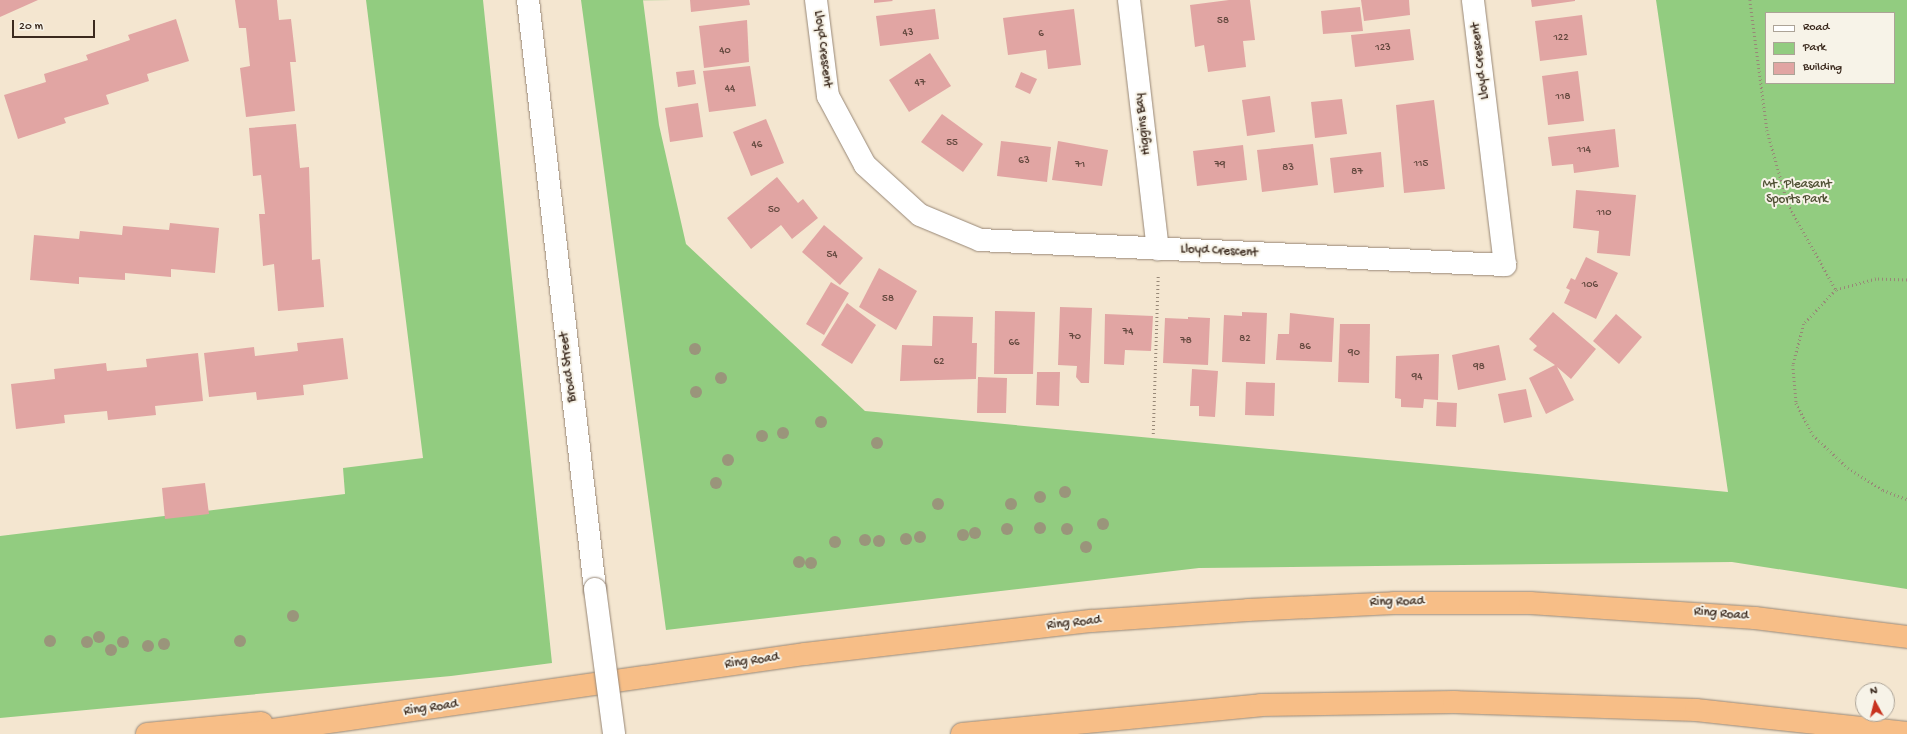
<!DOCTYPE html>
<style>
body{margin:0}
#map{position:relative;width:1907px;height:734px;overflow:hidden;background:#f4e6d0;font-family:"Gochi Hand",sans-serif}
div>[style]{position:absolute}
.green>*{inset:0;background:#92cc80}
.building>*{inset:0;background:#e1a5a3}
.path>*{height:2.5px;margin-top:-1.25px;transform-origin:0;background:repeating-linear-gradient(90deg,#988877 0 1px,transparent 0 4px)}
.roads{filter:drop-shadow(0 0 1px #988877) drop-shadow(0 0 1px #988877)}
.minor>*{height:22px;margin:-11px;padding:0 11px;transform-origin:11px;border-radius:11px;background:#fff}
.highway>*{height:22px;margin:-11px;padding:0 11px;transform-origin:11px;border-radius:11px;background:#f7be87}
.bridges{filter:drop-shadow(0 0 1px #988877) drop-shadow(0 0 1px #988877)}
.minor-bridge>*{height:22px;margin:-11px;padding:0 11px;transform-origin:11px;border-radius:11px;background:#fff}
.trees>*{width:12px;height:12px;margin:-6px;border-radius:50%;background:#9a957b}
span{translate:-50% -50%;white-space:nowrap;text-align:center;line-height:1.15;-webkit-text-stroke:4px #f7f3e8;paint-order:stroke}
.number-label{font-size:11px;color:#64493f}
.number-label span{-webkit-text-stroke-width:0}
.street-label{font-size:13px;color:#3b2a1e}
.park-label{font-size:13px;color:#515236}
.legend{position:absolute;left:1765px;top:12px;width:130px;height:72px;box-sizing:border-box;background:#f7f3e8;border:1px solid #aca397;margin:0;padding:5px 7px;list-style:none;font-size:12px;color:#3b2a1e}
.legend li{display:flex;align-items:center;gap:8px;height:20px}
.legend b{width:20px;border:1px solid #aca397}
.north{position:absolute;left:1855px;top:682px;width:40px;height:40px;box-sizing:border-box;background:#f7f3e8;border:1px solid #aca397;border-radius:50%;rotate:353deg;font-size:11px;font-weight:700;line-height:16px;text-align:center;color:#3b2a1e}
.north::after{content:'';display:block;margin:auto;width:14px;height:18px;background:#c8321e;clip-path:polygon(50% 0,100% 100%,50% 72%,0 100%)}
.scale{position:absolute;left:12px;top:20px;width:83px;height:18px;box-sizing:border-box;border:2px solid #3b2a1e;border-top:0;padding-left:5px;font-size:12px;line-height:14px;white-space:nowrap;color:#3b2a1e;-webkit-text-stroke:3px #f7f3e8;paint-order:stroke}
</style>
<div id="map">
<div class="green">
<i style="clip-path:polygon(366px 0,483px 0,552px 663px,451px 676px,0 718px,0 536px,345px 494px,343px 468px,423px 458px)"></i>
<i style="clip-path:polygon(evenodd,581px 0,643px 0,659px 125px,686px 244px,865px 411px,1728px 492px,1656px 0,1907px 0,1907px 589px,1732px 562px,1199px 568px,666px 630px,581px 0,1766px 13px,1894px 13px,1894px 83px,1766px 83px,1766px 13px)"></i>
</div>
<div class="building">
<i style="clip-path:polygon(0 0,38px 0,0 17px)"></i>
<i style="clip-path:polygon(235px 0,277px 0,279px 20px,291px 19px,296px 62px,290px 62px,295px 111px,246px 117px,240px 68px,250px 66px,246px 28px,239px 28px)"></i>
<i style="clip-path:polygon(690px 0,749px 0,750px 5px,691px 12px)"></i>
<i style="clip-path:polygon(874px 0,892px 0,893px 1px,874px 3px)"></i>
<i style="clip-path:polygon(1229px 0,1250px 0,1255px 40px,1243px 41px,1246px 67px,1208px 72px,1204px 45px,1195px 47px,1190px 5px)"></i>
<i style="clip-path:polygon(1361px 0,1409px 0,1410px 15px,1364px 21px)"></i>
<i style="clip-path:polygon(1531px 0,1575px 0,1575px 1px,1532px 7px)"></i>
<i style="clip-path:polygon(1360px 7px,1363px 31px,1323px 34px,1321px 11px)"></i>
<i style="clip-path:polygon(935px 9px,939px 39px,880px 46px,876px 16px)"></i>
<i style="clip-path:polygon(1074px 9px,1081px 65px,1048px 69px,1046px 50px,1008px 55px,1003px 18px)"></i>
<i style="clip-path:polygon(1582px 15px,1587px 55px,1540px 61px,1535px 21px)"></i>
<i style="clip-path:polygon(176px 19px,189px 61px,147px 74px,149px 81px,106px 95px,109px 104px,64px 118px,66px 123px,18px 139px,4px 95px,46px 82px,44px 74px,88px 60px,86px 55px,130px 40px,128px 35px)"></i>
<i style="clip-path:polygon(747px 20px,749px 62px,704px 68px,699px 26px)"></i>
<i style="clip-path:polygon(1410px 29px,1414px 60px,1355px 67px,1351px 35px)"></i>
<i style="clip-path:polygon(930px 53px,951px 86px,909px 112px,889px 80px)"></i>
<i style="clip-path:polygon(750px 66px,756px 106px,709px 112px,703px 71px)"></i>
<i style="clip-path:polygon(694px 70px,696px 84px,678px 87px,676px 72px)"></i>
<i style="clip-path:polygon(1578px 71px,1584px 121px,1548px 125px,1542px 76px)"></i>
<i style="clip-path:polygon(1021px 72px,1037px 79px,1030px 94px,1015px 87px)"></i>
<i style="clip-path:polygon(1270px 96px,1275px 132px,1247px 136px,1242px 100px)"></i>
<i style="clip-path:polygon(1342px 99px,1347px 134px,1315px 138px,1311px 102px)"></i>
<i style="clip-path:polygon(1434px 100px,1445px 189px,1404px 193px,1396px 105px)"></i>
<i style="clip-path:polygon(698px 103px,703px 137px,670px 142px,665px 108px)"></i>
<i style="clip-path:polygon(942px 114px,983px 144px,963px 172px,921px 142px)"></i>
<i style="clip-path:polygon(766px 119px,784px 163px,751px 176px,733px 132px)"></i>
<i style="clip-path:polygon(296px 124px,300px 168px,309px 167px,312px 260px,320px 259px,324px 307px,278px 311px,274px 264px,263px 266px,259px 214px,265px 214px,261px 175px,253px 176px,249px 128px)"></i>
<i style="clip-path:polygon(1615px 129px,1619px 167px,1574px 173px,1573px 164px,1552px 166px,1548px 137px)"></i>
<i style="clip-path:polygon(1001px 141px,1051px 147px,1047px 182px,997px 176px)"></i>
<i style="clip-path:polygon(1058px 141px,1108px 150px,1102px 186px,1052px 180px)"></i>
<i style="clip-path:polygon(1313px 144px,1318px 185px,1262px 192px,1257px 150px)"></i>
<i style="clip-path:polygon(1243px 145px,1247px 180px,1197px 186px,1193px 151px)"></i>
<i style="clip-path:polygon(1381px 152px,1384px 187px,1334px 193px,1330px 158px)"></i>
<i style="clip-path:polygon(777px 177px,798px 203px,803px 199px,818px 218px,792px 239px,781px 225px,751px 249px,727px 218px)"></i>
<i style="clip-path:polygon(1576px 190px,1636px 195px,1630px 256px,1597px 253px,1599px 231px,1573px 228px)"></i>
<i style="clip-path:polygon(170px 223px,219px 228px,215px 273px,171px 269px,171px 277px,125px 273px,125px 280px,79px 277px,79px 284px,30px 280px,34px 235px,79px 239px,80px 231px,122px 235px,123px 226px,169px 230px)"></i>
<i style="clip-path:polygon(824px 225px,863px 258px,840px 285px,802px 252px)"></i>
<i style="clip-path:polygon(1586px 257px,1618px 273px,1596px 319px,1564px 303px,1570px 290px,1566px 288px,1571px 278px,1575px 280px)"></i>
<i style="clip-path:polygon(879px 268px,917px 291px,896px 330px,859px 307px)"></i>
<i style="clip-path:polygon(831px 282px,849px 293px,824px 335px,806px 324px)"></i>
<i style="clip-path:polygon(847px 303px,876px 325px,852px 364px,821px 345px)"></i>
<i style="clip-path:polygon(1060px 307px,1092px 308px,1089px 383px,1081px 383px,1076px 377px,1077px 366px,1058px 365px)"></i>
<i style="clip-path:polygon(995px 311px,1035px 312px,1033px 374px,994px 374px)"></i>
<i style="clip-path:polygon(1242px 312px,1267px 313px,1265px 364px,1222px 362px,1224px 315px,1242px 316px)"></i>
<i style="clip-path:polygon(1553px 312px,1596px 349px,1571px 379px,1557px 367px,1574px 400px,1546px 414px,1529px 378px,1555px 365px,1533px 350px,1537px 346px,1529px 339px)"></i>
<i style="clip-path:polygon(1290px 313px,1334px 318px,1332px 362px,1276px 360px,1278px 334px,1289px 334px)"></i>
<i style="clip-path:polygon(1105px 314px,1153px 316px,1151px 351px,1125px 350px,1124px 365px,1104px 364px)"></i>
<i style="clip-path:polygon(1616px 314px,1642px 337px,1619px 364px,1593px 341px)"></i>
<i style="clip-path:polygon(933px 316px,973px 317px,972px 343px,977px 343px,976px 379px,900px 381px,902px 345px,932px 346px)"></i>
<i style="clip-path:polygon(1188px 317px,1210px 318px,1208px 365px,1163px 363px,1165px 318px,1188px 319px)"></i>
<i style="clip-path:polygon(1340px 324px,1370px 324px,1369px 383px,1338px 382px)"></i>
<i style="clip-path:polygon(343px 338px,348px 379px,303px 385px,304px 395px,257px 400px,256px 392px,209px 397px,204px 353px,254px 347px,255px 356px,298px 351px,297px 343px)"></i>
<i style="clip-path:polygon(1499px 345px,1506px 380px,1458px 390px,1452px 355px)"></i>
<i style="clip-path:polygon(198px 353px,203px 401px,155px 406px,156px 415px,108px 420px,107px 411px,64px 415px,65px 423px,16px 429px,11px 384px,55px 379px,54px 369px,106px 363px,107px 371px,147px 367px,146px 359px)"></i>
<i style="clip-path:polygon(1439px 354px,1438px 400px,1424px 399px,1423px 408px,1401px 407px,1401px 399px,1395px 398px,1396px 356px)"></i>
<i style="clip-path:polygon(1192px 369px,1218px 371px,1215px 417px,1199px 416px,1199px 406px,1190px 406px)"></i>
<i style="clip-path:polygon(1037px 372px,1060px 372px,1059px 406px,1036px 405px)"></i>
<i style="clip-path:polygon(978px 377px,1007px 378px,1006px 413px,977px 413px)"></i>
<i style="clip-path:polygon(1246px 382px,1275px 383px,1274px 416px,1245px 415px)"></i>
<i style="clip-path:polygon(1526px 389px,1532px 417px,1504px 423px,1498px 394px)"></i>
<i style="clip-path:polygon(1437px 402px,1457px 403px,1456px 427px,1436px 426px)"></i>
<i style="clip-path:polygon(205px 483px,209px 514px,165px 519px,162px 488px)"></i>
</div>
<div class="path">
<i style="left:1750px;top:0;width:131px;rotate:82.5deg"></i>
<i style="left:1767px;top:130px;width:77px;rotate:74.2deg"></i>
<i style="left:1788px;top:204px;width:98px;rotate:60.8deg"></i>
<i style="left:1907px;top:280px;width:31px;rotate:-178deg"></i>
<i style="left:1876px;top:279px;width:41px;rotate:164.6deg"></i>
<i style="left:1836px;top:290px;width:47px;rotate:133.3deg"></i>
<i style="left:1804px;top:324px;width:42px;rotate:105deg"></i>
<i style="left:1793px;top:365px;width:38px;rotate:85deg"></i>
<i style="left:1796px;top:403px;width:36px;rotate:62deg"></i>
<i style="left:1813px;top:435px;width:48px;rotate:43.3deg"></i>
<i style="left:1848px;top:468px;width:41px;rotate:32.2deg"></i>
<i style="left:1883px;top:490px;width:26px;rotate:21deg"></i>
<i style="left:1153px;top:434px;width:160px;rotate:-88.2deg"></i>
</div>
<div class="roads">
<div class="minor">
<i style="left:528px;top:0;width:593px;rotate:83.51deg"></i>
<i style="left:816px;top:0;width:97px;rotate:82.9deg"></i>
<i style="left:828px;top:96px;width:78px;rotate:61.8deg"></i>
<i style="left:865px;top:165px;width:74px;rotate:42.3deg"></i>
<i style="left:920px;top:215px;width:65px;rotate:22.6deg"></i>
<i style="left:980px;top:240px;width:526px;rotate:2.73deg"></i>
<i style="left:1505px;top:265px;width:267px;rotate:-96.9deg"></i>
<i style="left:1129px;top:0;width:251px;rotate:83.4deg"></i>
</div>
<div class="highway">
<i style="left:147px;top:734px;width:115px;rotate:-5.5deg"></i>
<i style="left:245px;top:734px;width:566px;rotate:-8.13deg"></i>
<i style="left:805px;top:654px;width:289px;rotate:-6.6deg"></i>
<i style="left:1092px;top:621px;width:156px;rotate:-4deg"></i>
<i style="left:1248px;top:610px;width:146px;rotate:-2.7deg"></i>
<i style="left:1394px;top:603px;width:136px"></i>
<i style="left:1530px;top:603px;width:225px;rotate:3.8deg"></i>
<i style="left:1755px;top:618px;width:153px;rotate:7.1deg"></i>
<i style="left:962px;top:734px;width:300px;rotate:-5.5deg"></i>
<i style="left:1261px;top:705px;width:193px;rotate:-0.9deg"></i>
<i style="left:1454px;top:702px;width:242px;rotate:1.9deg"></i>
<i style="left:1696px;top:710px;width:212px;rotate:6.2deg"></i>
</div>
</div>
<div class="bridges">
<div class="minor-bridge">
<i style="left:595px;top:589px;width:146px;rotate:82.5deg"></i>
</div>
</div>
<div class="trees">
<i style="left:695px;top:349px"></i>
<i style="left:721px;top:378px"></i>
<i style="left:696px;top:392px"></i>
<i style="left:821px;top:422px"></i>
<i style="left:783px;top:433px"></i>
<i style="left:762px;top:436px"></i>
<i style="left:877px;top:443px"></i>
<i style="left:728px;top:460px"></i>
<i style="left:716px;top:483px"></i>
<i style="left:1065px;top:492px"></i>
<i style="left:1040px;top:497px"></i>
<i style="left:938px;top:504px"></i>
<i style="left:1011px;top:504px"></i>
<i style="left:1103px;top:524px"></i>
<i style="left:1040px;top:528px"></i>
<i style="left:1007px;top:529px"></i>
<i style="left:1067px;top:529px"></i>
<i style="left:975px;top:533px"></i>
<i style="left:963px;top:535px"></i>
<i style="left:920px;top:537px"></i>
<i style="left:906px;top:539px"></i>
<i style="left:865px;top:540px"></i>
<i style="left:879px;top:541px"></i>
<i style="left:835px;top:542px"></i>
<i style="left:1086px;top:547px"></i>
<i style="left:799px;top:562px"></i>
<i style="left:811px;top:563px"></i>
<i style="left:293px;top:616px"></i>
<i style="left:99px;top:637px"></i>
<i style="left:50px;top:641px"></i>
<i style="left:240px;top:641px"></i>
<i style="left:87px;top:642px"></i>
<i style="left:123px;top:642px"></i>
<i style="left:164px;top:644px"></i>
<i style="left:148px;top:646px"></i>
<i style="left:111px;top:650px"></i>
</div>
<div class="number-label">
<span style="left:1223px;top:21px">58</span>
<span style="left:908px;top:33px">43</span>
<span style="left:1041px;top:34px">6</span>
<span style="left:1561px;top:38px">122</span>
<span style="left:1383px;top:48px">123</span>
<span style="left:725px;top:51px">40</span>
<span style="left:920px;top:83px">47</span>
<span style="left:730px;top:89px">44</span>
<span style="left:1563px;top:97px">118</span>
<span style="left:952px;top:143px">55</span>
<span style="left:757px;top:145px">46</span>
<span style="left:1584px;top:150px">114</span>
<span style="left:1024px;top:161px">63</span>
<span style="left:1421px;top:164px">115</span>
<span style="left:1080px;top:165px">71</span>
<span style="left:1220px;top:165px">79</span>
<span style="left:1288px;top:168px">83</span>
<span style="left:1357px;top:172px">87</span>
<span style="left:774px;top:210px">50</span>
<span style="left:1604px;top:213px">110</span>
<span style="left:832px;top:255px">54</span>
<span style="left:1590px;top:285px">106</span>
<span style="left:888px;top:299px">58</span>
<span style="left:1128px;top:332px">74</span>
<span style="left:1075px;top:337px">70</span>
<span style="left:1245px;top:339px">82</span>
<span style="left:1186px;top:341px">78</span>
<span style="left:1014px;top:343px">66</span>
<span style="left:1305px;top:347px">86</span>
<span style="left:1354px;top:353px">90</span>
<span style="left:939px;top:362px">62</span>
<span style="left:1479px;top:367px">98</span>
<span style="left:1417px;top:377px">94</span>
</div>
<div class="street-label">
<span style="left:822px;top:49px;rotate:83deg">Lloyd Crescent</span>
<span style="left:1481px;top:61px;rotate:-97deg">Lloyd Crescent</span>
<span style="left:1144px;top:124px;rotate:-97deg">Higgins Bay</span>
<span style="left:1219px;top:252px;rotate:3deg">Lloyd Crescent</span>
<span style="left:569px;top:367px;rotate:-97deg">Broad Street</span>
<span style="left:1397px;top:603px;rotate:-1deg">Ring Road</span>
<span style="left:1721px;top:615px;rotate:5deg">Ring Road</span>
<span style="left:1074px;top:624px;rotate:-6deg">Ring Road</span>
<span style="left:752px;top:662px;rotate:-8deg">Ring Road</span>
<span style="left:431px;top:709px;rotate:-8deg">Ring Road</span>
</div>
<div class="park-label">
<span style="left:1797px;top:193px">Mt. Pleasant<br>Sports Park</span>
</div>
<ul class="legend">
<li><b style="height:5px;background:#fff"></b>Road</li>
<li><b style="height:11px;background:#92cc80"></b>Park</li>
<li><b style="height:11px;background:#e1a5a3"></b>Building</li>
</ul>
<div class="north">N</div>
<div class="scale">20 m</div>
</div>
